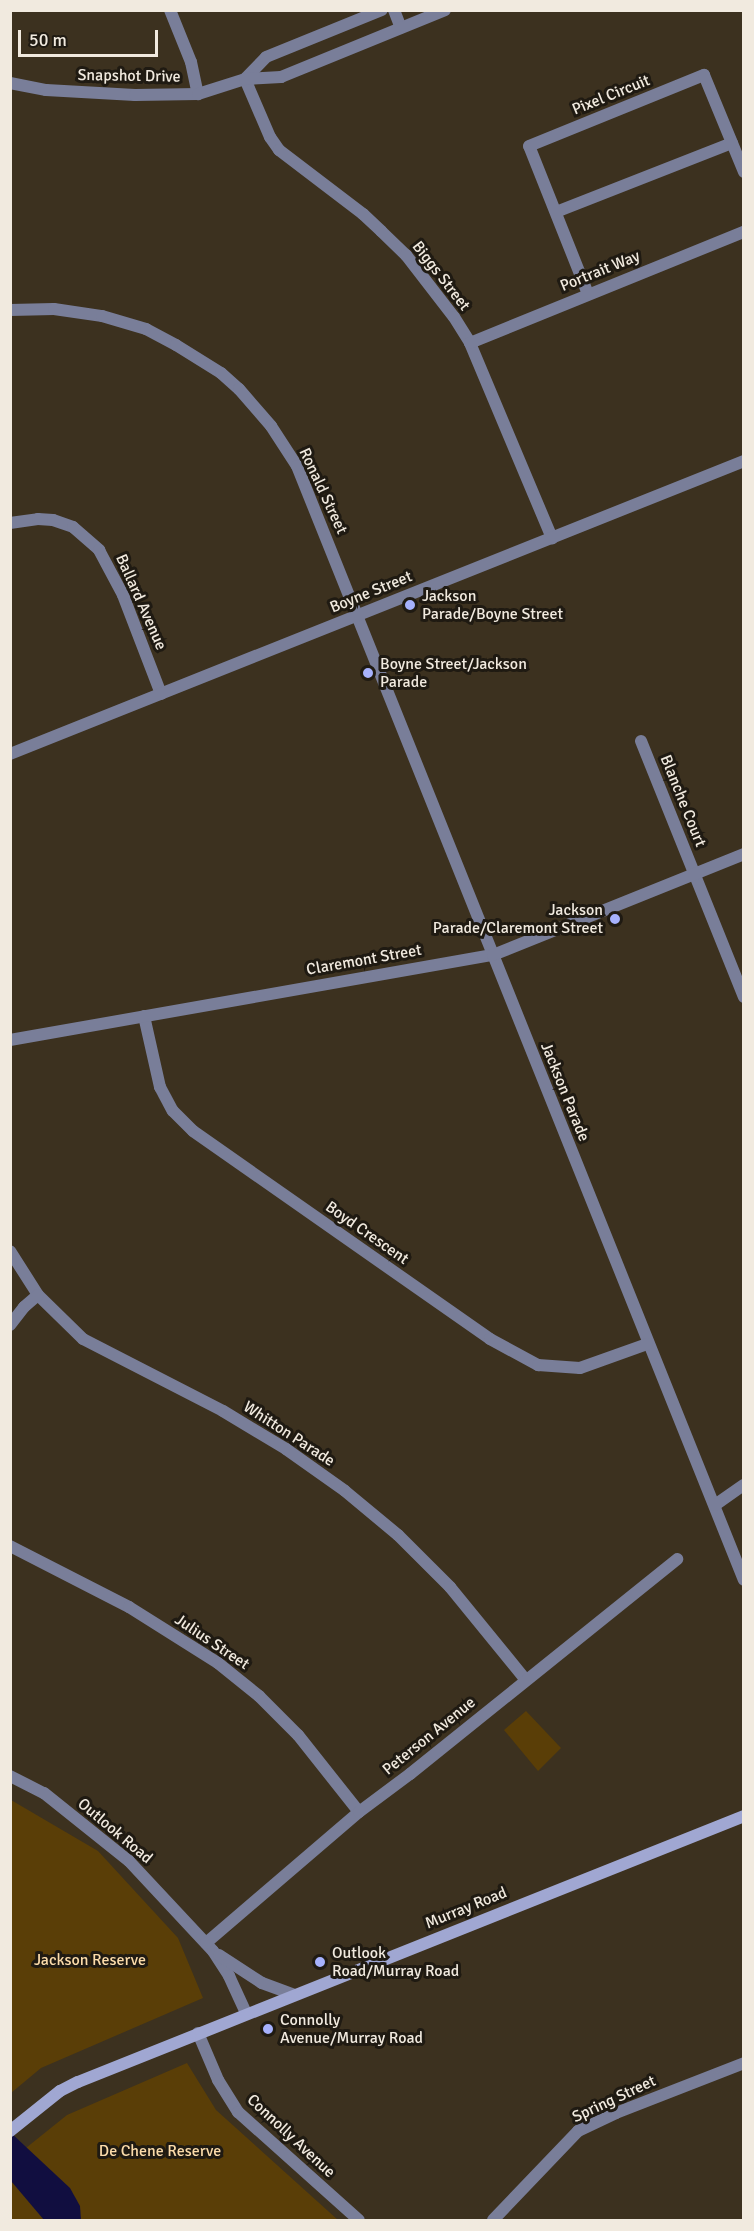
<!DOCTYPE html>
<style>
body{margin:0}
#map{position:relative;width:754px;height:2231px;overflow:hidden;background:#3c311f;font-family:Signika,sans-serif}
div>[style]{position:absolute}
.green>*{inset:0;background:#5a3e07}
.water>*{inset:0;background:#110e40}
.street>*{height:12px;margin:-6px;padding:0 6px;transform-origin:6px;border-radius:6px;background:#797e99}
.secondary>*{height:12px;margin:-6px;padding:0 6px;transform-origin:6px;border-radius:6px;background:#a0a7d2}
.dots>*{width:16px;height:16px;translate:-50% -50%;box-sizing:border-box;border:3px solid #1f1a12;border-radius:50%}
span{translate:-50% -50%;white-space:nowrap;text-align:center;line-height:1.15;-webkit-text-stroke:6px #1f1a12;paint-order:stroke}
.street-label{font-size:16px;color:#f1eadf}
.poi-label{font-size:16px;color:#f1eadf}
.left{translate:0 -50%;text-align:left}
.right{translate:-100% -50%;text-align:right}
.park-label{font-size:16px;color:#fcdcaa}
.frame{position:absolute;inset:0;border:12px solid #f1eadf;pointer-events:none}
.scale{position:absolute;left:18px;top:30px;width:140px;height:27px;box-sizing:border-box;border:3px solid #f1eadf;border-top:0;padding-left:8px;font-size:18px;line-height:21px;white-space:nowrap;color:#f1eadf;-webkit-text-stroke:4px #1f1a12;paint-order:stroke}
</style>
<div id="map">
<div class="green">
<i style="clip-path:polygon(526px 1711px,561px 1748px,538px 1771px,504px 1730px)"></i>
<i style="clip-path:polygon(11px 1800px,98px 1851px,178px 1938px,203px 1998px,41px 2068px,11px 2093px)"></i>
<i style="clip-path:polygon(187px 2063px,216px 2110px,338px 2220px,11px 2220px,11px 2160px,67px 2115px)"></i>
</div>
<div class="water">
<i style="clip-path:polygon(10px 2132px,70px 2188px,80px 2206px,81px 2220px,44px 2220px,11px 2181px)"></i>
</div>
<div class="street">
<i style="left:170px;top:10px;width:56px;rotate:68deg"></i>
<i style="left:191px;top:62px;width:33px;rotate:78deg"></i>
<i style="left:394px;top:10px;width:19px;rotate:69deg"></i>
<i style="left:245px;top:79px;width:63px;rotate:66.7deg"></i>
<i style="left:270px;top:137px;width:16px;rotate:55deg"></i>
<i style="left:279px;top:150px;width:106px;rotate:37.3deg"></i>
<i style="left:363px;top:214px;width:25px;rotate:43deg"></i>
<i style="left:381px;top:231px;width:35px;rotate:44deg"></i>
<i style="left:406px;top:255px;width:78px;rotate:52.3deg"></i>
<i style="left:454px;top:317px;width:31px;rotate:58deg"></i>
<i style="left:470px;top:343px;width:212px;rotate:67.2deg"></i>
<i style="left:245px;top:79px;width:30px;rotate:-46deg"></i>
<i style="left:266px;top:57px;width:125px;rotate:-22.1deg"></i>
<i style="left:10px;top:83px;width:37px;rotate:11deg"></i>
<i style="left:46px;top:90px;width:89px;rotate:3.2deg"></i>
<i style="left:135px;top:95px;width:63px;rotate:-0.9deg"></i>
<i style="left:198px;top:94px;width:49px;rotate:-17.7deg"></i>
<i style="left:245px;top:79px;width:36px;rotate:-3deg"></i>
<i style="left:281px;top:77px;width:177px;rotate:-22.2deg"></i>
<i style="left:556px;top:212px;width:189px;rotate:-21.4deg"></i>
<i style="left:588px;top:294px;width:159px;rotate:-111.7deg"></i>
<i style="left:529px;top:146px;width:189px;rotate:-22.1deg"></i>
<i style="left:704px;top:75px;width:105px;rotate:67.6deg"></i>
<i style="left:10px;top:310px;width:44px;rotate:-1.3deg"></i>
<i style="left:54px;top:309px;width:49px;rotate:8.3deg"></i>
<i style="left:102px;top:316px;width:46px;rotate:16.5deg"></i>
<i style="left:146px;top:329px;width:34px;rotate:28deg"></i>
<i style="left:176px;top:345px;width:53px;rotate:31.9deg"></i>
<i style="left:221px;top:373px;width:24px;rotate:42deg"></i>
<i style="left:239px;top:389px;width:49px;rotate:49.1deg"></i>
<i style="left:271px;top:426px;width:48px;rotate:57deg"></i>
<i style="left:297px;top:466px;width:1200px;rotate:68.14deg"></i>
<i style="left:470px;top:343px;width:296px;rotate:-22.1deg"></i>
<i style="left:10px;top:523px;width:28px;rotate:-8deg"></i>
<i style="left:38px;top:519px;width:15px;rotate:4deg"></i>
<i style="left:53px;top:520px;width:21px;rotate:19deg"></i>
<i style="left:73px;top:527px;width:35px;rotate:41deg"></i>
<i style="left:99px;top:550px;width:51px;rotate:61.9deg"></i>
<i style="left:123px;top:595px;width:106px;rotate:69deg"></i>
<i style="left:641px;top:741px;width:276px;rotate:68.1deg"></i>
<i style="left:10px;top:754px;width:790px;rotate:-21.76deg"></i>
<i style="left:144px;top:1016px;width:73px;rotate:77.3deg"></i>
<i style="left:160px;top:1087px;width:27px;rotate:62deg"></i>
<i style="left:173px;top:1111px;width:28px;rotate:45deg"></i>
<i style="left:193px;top:1131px;width:363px;rotate:35deg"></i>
<i style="left:490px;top:1339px;width:55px;rotate:28.4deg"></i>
<i style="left:538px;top:1365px;width:42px;rotate:4.1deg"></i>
<i style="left:580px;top:1368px;width:71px;rotate:-19.7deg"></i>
<i style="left:10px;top:1040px;width:490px;rotate:-10deg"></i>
<i style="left:493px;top:955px;width:271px;rotate:-21.9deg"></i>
<i style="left:10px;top:1251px;width:52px;rotate:57.5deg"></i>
<i style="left:38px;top:1295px;width:63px;rotate:44.4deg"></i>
<i style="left:83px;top:1339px;width:157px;rotate:27.2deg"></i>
<i style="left:223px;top:1411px;width:74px;rotate:31.1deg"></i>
<i style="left:286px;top:1449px;width:72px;rotate:35.4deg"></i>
<i style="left:345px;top:1491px;width:69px;rotate:39.7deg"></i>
<i style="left:398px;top:1535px;width:74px;rotate:45deg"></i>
<i style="left:450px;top:1587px;width:119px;rotate:50.8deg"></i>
<i style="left:10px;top:1325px;width:23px;rotate:-52deg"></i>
<i style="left:24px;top:1307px;width:18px;rotate:-41deg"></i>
<i style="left:715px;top:1505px;width:35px;rotate:-35deg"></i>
<i style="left:10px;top:1546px;width:134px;rotate:27.1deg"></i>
<i style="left:129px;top:1607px;width:105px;rotate:32.2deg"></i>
<i style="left:218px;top:1663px;width:53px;rotate:38.8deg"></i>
<i style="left:259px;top:1696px;width:55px;rotate:45deg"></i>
<i style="left:298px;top:1735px;width:98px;rotate:51.6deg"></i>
<i style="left:10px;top:1776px;width:38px;rotate:27deg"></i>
<i style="left:44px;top:1793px;width:109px;rotate:38.7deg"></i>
<i style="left:129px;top:1861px;width:123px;rotate:47deg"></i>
<i style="left:213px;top:1951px;width:30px;rotate:57deg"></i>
<i style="left:229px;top:1976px;width:41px;rotate:65.3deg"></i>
<i style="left:206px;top:1943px;width:201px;rotate:-40.6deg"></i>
<i style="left:359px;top:1812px;width:64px;rotate:-36.7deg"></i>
<i style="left:410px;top:1774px;width:343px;rotate:-38.8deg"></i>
<i style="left:219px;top:1955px;width:51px;rotate:33.1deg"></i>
<i style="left:262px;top:1983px;width:33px;rotate:20deg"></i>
<i style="left:198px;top:2033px;width:51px;rotate:66.9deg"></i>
<i style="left:218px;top:2080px;width:38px;rotate:58deg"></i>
<i style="left:238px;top:2112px;width:162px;rotate:41.8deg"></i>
<i style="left:493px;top:2220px;width:123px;rotate:-46.3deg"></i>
<i style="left:578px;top:2131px;width:42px;rotate:-25.3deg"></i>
<i style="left:616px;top:2113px;width:137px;rotate:-21.3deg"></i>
</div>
<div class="secondary">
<i style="left:10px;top:2131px;width:64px;rotate:-38.7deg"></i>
<i style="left:60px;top:2091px;width:20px;rotate:-27deg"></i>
<i style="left:78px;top:2082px;width:717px;rotate:-21.77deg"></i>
</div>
<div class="dots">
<i style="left:410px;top:605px;background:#a6b1fc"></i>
<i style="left:368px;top:673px;background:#a6b1fc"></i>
<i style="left:615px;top:919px;background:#a6b1fc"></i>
<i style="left:320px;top:1962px;background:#a6b1fc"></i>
<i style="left:268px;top:2029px;background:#a6b1fc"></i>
</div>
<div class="street-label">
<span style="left:129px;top:76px;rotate:1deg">Snapshot Drive</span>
<span style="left:611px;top:95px;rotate:-22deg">Pixel Circuit</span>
<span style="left:600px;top:271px;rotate:-22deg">Portrait Way</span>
<span style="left:441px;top:276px;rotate:52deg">Biggs Street</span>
<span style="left:323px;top:491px;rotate:65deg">Ronald Street</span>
<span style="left:371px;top:592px;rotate:-22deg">Boyne Street</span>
<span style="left:141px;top:602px;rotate:66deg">Ballard Avenue</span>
<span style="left:683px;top:801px;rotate:68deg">Blanche Court</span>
<span style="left:364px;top:960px;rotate:-10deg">Claremont Street</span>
<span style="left:565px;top:1092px;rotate:68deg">Jackson Parade</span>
<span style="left:367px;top:1233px;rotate:35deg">Boyd Crescent</span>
<span style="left:289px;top:1434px;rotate:33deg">Whitton Parade</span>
<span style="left:212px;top:1642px;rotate:34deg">Julius Street</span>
<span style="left:429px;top:1736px;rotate:-39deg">Peterson Avenue</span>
<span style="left:115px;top:1831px;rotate:40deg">Outlook Road</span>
<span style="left:466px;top:1908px;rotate:-22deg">Murray Road</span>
<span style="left:614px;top:2099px;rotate:-25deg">Spring Street</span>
<span style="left:291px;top:2136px;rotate:43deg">Connolly Avenue</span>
</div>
<div class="poi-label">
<span class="left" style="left:422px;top:605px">Jackson<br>Parade/Boyne Street</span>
<span class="left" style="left:380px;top:673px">Boyne Street/Jackson<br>Parade</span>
<span class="right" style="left:603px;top:919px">Jackson<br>Parade/Claremont Street</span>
<span class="left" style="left:332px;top:1962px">Outlook<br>Road/Murray Road</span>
<span class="left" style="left:280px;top:2029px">Connolly<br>Avenue/Murray Road</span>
</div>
<div class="park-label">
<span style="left:90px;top:1960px">Jackson Reserve</span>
<span style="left:160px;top:2151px">De Chene Reserve</span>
</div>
<div class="frame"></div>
<div class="scale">50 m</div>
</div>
